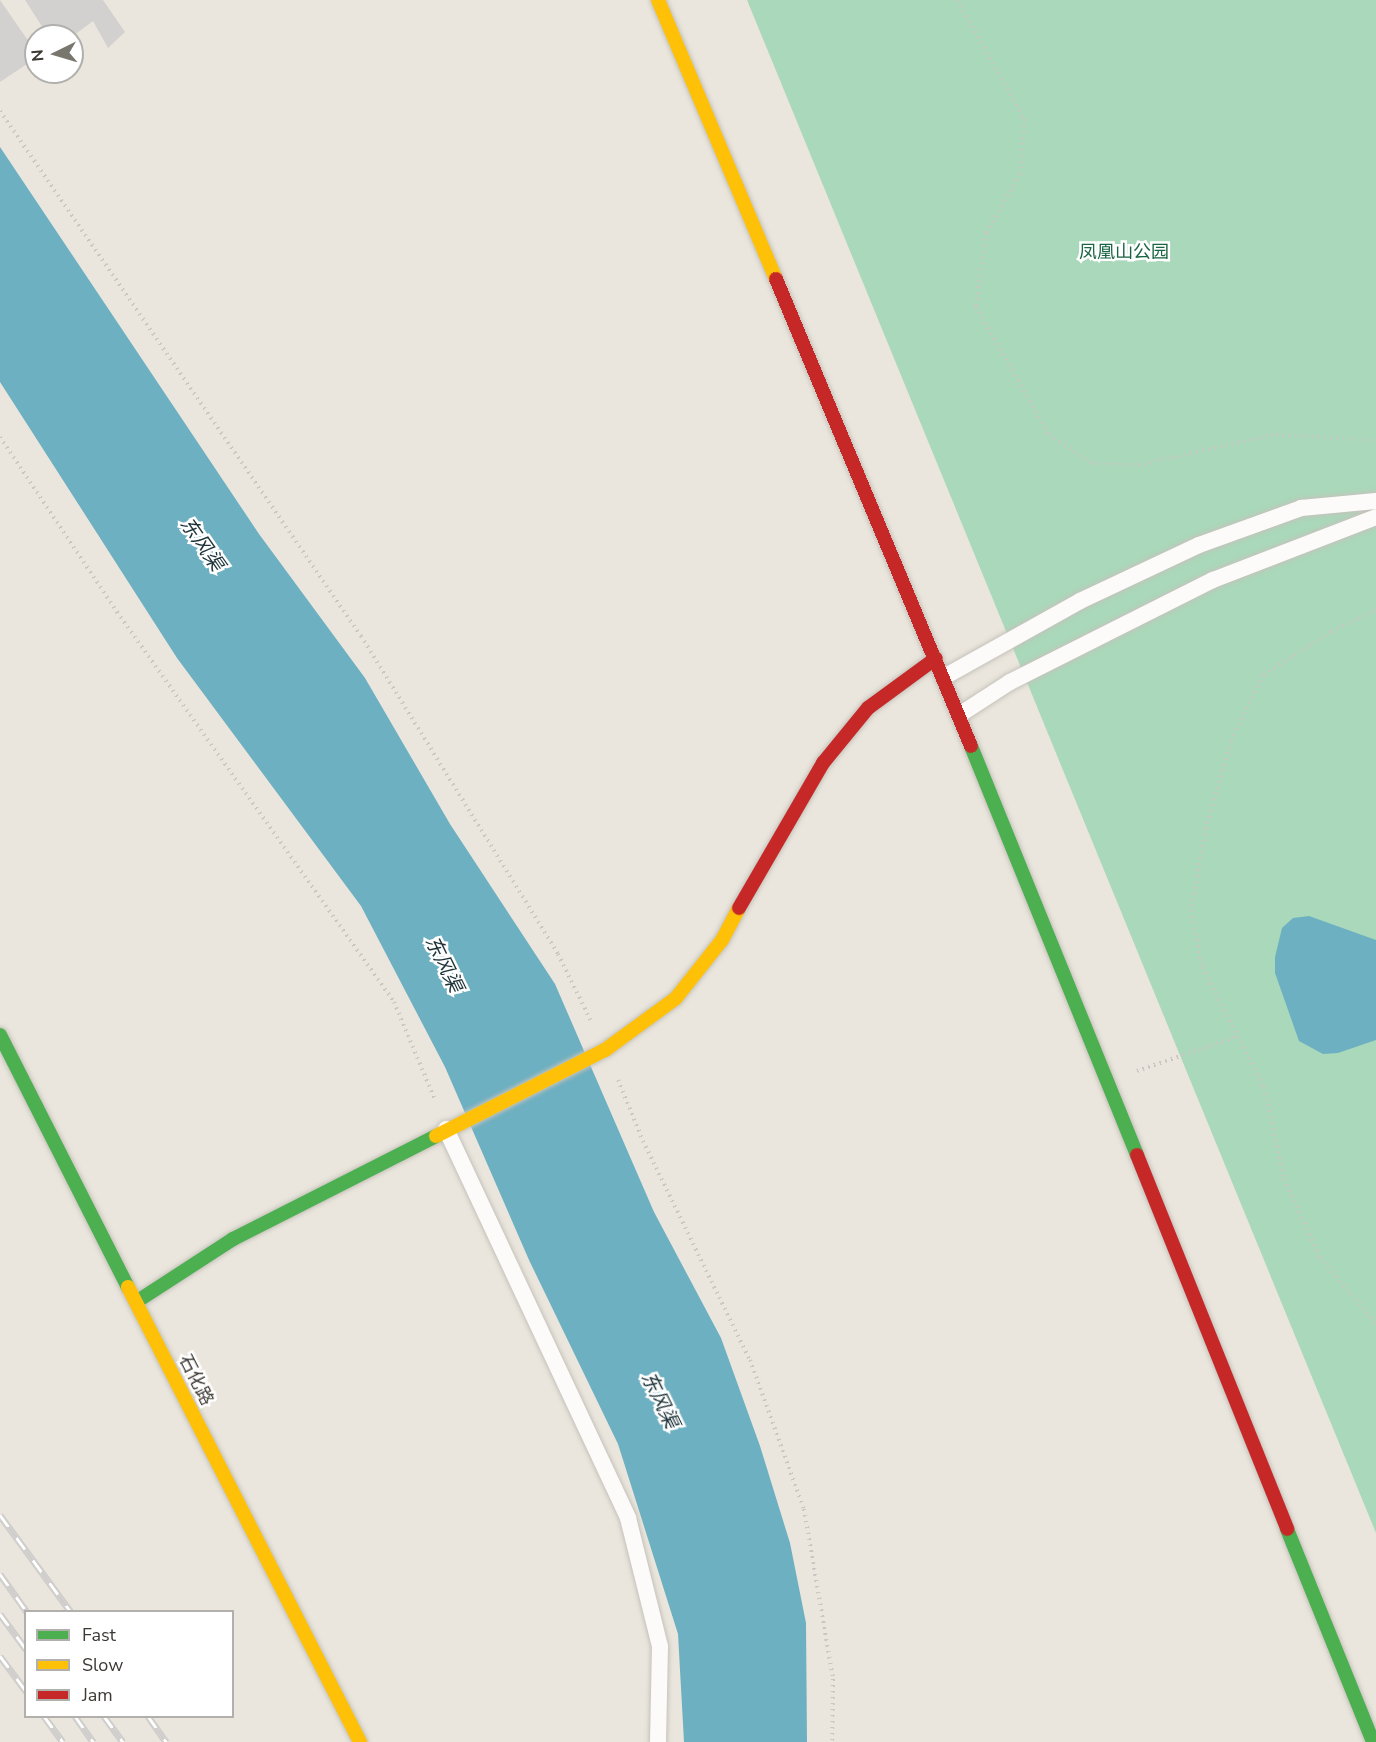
<!DOCTYPE html>
<meta charset="utf-8">
<style>
body{margin:0}
#map{position:relative;width:1376px;height:1742px;overflow:hidden;background:#eae6dd;font-family:"Nunito Sans","Noto Sans SC",sans-serif}
div>[style]{position:absolute}
.green>*{inset:0;background:#aad8ba}
.water>*{inset:0;background:#6db0c1}
.building>*{inset:0;background:#d3d1cf}
.path>*{height:4px;margin-top:-2px;transform-origin:0;background:repeating-linear-gradient(90deg,#c9c7c3 0 1.5px,transparent 0 6px)}
.roads{filter:drop-shadow(0 0 2px #c5c2bb) drop-shadow(0 0 2px #c5c2bb)}
.lane>*{height:16px;margin:-8px;padding:0 8px;transform-origin:8px;border-radius:8px;background:#fcfbfa}
.fast>*{height:14px;margin:-7px;padding:0 7px;transform-origin:7px;border-radius:7px;background:#4caf50}
.slow>*{height:14px;margin:-7px;padding:0 7px;transform-origin:7px;border-radius:7px;background:#ffc107}
.jam>*{height:14px;margin:-7px;padding:0 7px;transform-origin:7px;border-radius:7px;background:#c62828}
.rail>*{height:7px;margin-top:-3.5px;transform-origin:0;background:repeating-linear-gradient(90deg,#fff 0 14px,#cfcecc 0 28px);box-sizing:border-box;border-block:2px solid #cfcecc}
span{translate:-50% -50%;white-space:nowrap;text-align:center;line-height:1.15;-webkit-text-stroke:5px #fff;paint-order:stroke}
.park-label{font-size:18px;color:#1a6543}
.street-label{font-size:18px;color:#3c3933}
.water-label{font-size:20px;color:#1d333a;font-style:italic}
.legend{position:absolute;left:24px;top:1610px;width:210px;height:108px;box-sizing:border-box;background:#fff;border:2px solid #b1b0ad;margin:0;padding:8px 10px;list-style:none;font-size:18px;color:#3c3933}
.legend li{display:flex;align-items:center;gap:12px;height:30px}
.legend b{width:30px;border:2px solid #b1b0ad}
.north{position:absolute;left:24px;top:24px;width:60px;height:60px;box-sizing:border-box;background:#fff;border:2px solid #b1b0ad;border-radius:50%;rotate:265deg;font-size:16px;font-weight:700;line-height:24px;text-align:center;color:#3c3933}
.north::after{content:'';display:block;margin:auto;width:21px;height:27px;background:#79766e;clip-path:polygon(50% 0,100% 100%,50% 72%,0 100%)}
</style>
<div id="map">
<div class="green">
<i style="clip-path:polygon(747px 0,1376px 0,1376px 1533px)"></i>
</div>
<div class="water">
<i style="clip-path:polygon(0 147px,259px 534px,365px 678px,450px 824px,555px 984px,654px 1212px,721px 1338px,760px 1446px,790px 1543px,806px 1623px,807px 1742px,684px 1742px,678px 1634px,618px 1444px,529px 1260px,445px 1067px,361px 906px,177px 658px,0 382px)"></i>
<i style="clip-path:polygon(1309px 916px,1376px 940px,1376px 1040px,1338px 1053px,1323px 1054px,1299px 1041px,1275px 973px,1275px 957px,1282px 928px,1293px 918px)"></i>
</div>
<div class="building">
<i style="clip-path:polygon(0 0,36px 52px,36px 58px,0 82px)"></i>
<i style="clip-path:polygon(25px 0,103px 0,125px 32px,108px 48px,93px 21px,73px 36px,48px 36px)"></i>
</div>
<div class="path">
<i style="left:957px;top:0;width:137px;rotate:60.6deg"></i>
<i style="left:1024px;top:119px;width:55px;rotate:94.2deg"></i>
<i style="left:1020px;top:174px;width:68px;rotate:120deg"></i>
<i style="left:986px;top:233px;width:75px;rotate:97.7deg"></i>
<i style="left:976px;top:307px;width:147px;rotate:60.3deg"></i>
<i style="left:1049px;top:435px;width:53px;rotate:33.4deg"></i>
<i style="left:1093px;top:464px;width:45px;rotate:1.3deg"></i>
<i style="left:1138px;top:465px;width:136px;rotate:-12.7deg"></i>
<i style="left:1271px;top:435px;width:105px;rotate:2.7deg"></i>
<i style="left:0;top:111px;width:637px;rotate:55.49deg"></i>
<i style="left:361px;top:636px;width:374px;rotate:58.2deg"></i>
<i style="left:558px;top:954px;width:75px;rotate:63.8deg"></i>
<i style="left:0;top:437px;width:211px;rotate:56.2deg"></i>
<i style="left:117px;top:612px;width:478px;rotate:54.6deg"></i>
<i style="left:394px;top:1002px;width:106px;rotate:67.3deg"></i>
<i style="left:1376px;top:610px;width:50px;rotate:153.9deg"></i>
<i style="left:1331px;top:632px;width:80px;rotate:147.7deg"></i>
<i style="left:1263px;top:675px;width:73px;rotate:115.9deg"></i>
<i style="left:1231px;top:741px;width:91px;rotate:106deg"></i>
<i style="left:1206px;top:828px;width:83px;rotate:100.4deg"></i>
<i style="left:1191px;top:910px;width:58px;rotate:79.1deg"></i>
<i style="left:1202px;top:967px;width:135px;rotate:62.7deg"></i>
<i style="left:1264px;top:1087px;width:94px;rotate:77.7deg"></i>
<i style="left:1284px;top:1179px;width:87px;rotate:65.5deg"></i>
<i style="left:1320px;top:1258px;width:86px;rotate:49.3deg"></i>
<i style="left:1137px;top:1071px;width:107px;rotate:-19.1deg"></i>
<i style="left:618px;top:1080px;width:66px;rotate:67.7deg"></i>
<i style="left:643px;top:1141px;width:244px;rotate:64deg"></i>
<i style="left:750px;top:1360px;width:158px;rotate:70.1deg"></i>
<i style="left:804px;top:1509px;width:172px;rotate:80.3deg"></i>
<i style="left:833px;top:1679px;width:63px;rotate:90.9deg"></i>
</div>
<div class="roads">
<div class="lane">
<i style="left:944px;top:677px;width:156px;rotate:-29.2deg"></i>
<i style="left:1080px;top:601px;width:132px;rotate:-25.2deg"></i>
<i style="left:1199px;top:545px;width:109px;rotate:-19.9deg"></i>
<i style="left:1301px;top:508px;width:75px;rotate:-5.3deg"></i>
<i style="left:959px;top:715px;width:61px;rotate:-32.9deg"></i>
<i style="left:1010px;top:682px;width:227px;rotate:-26.7deg"></i>
<i style="left:1213px;top:580px;width:175px;rotate:-21.1deg"></i>
<i style="left:446px;top:1129px;width:429px;rotate:64.9deg"></i>
<i style="left:628px;top:1518px;width:132px;rotate:76deg"></i>
<i style="left:660px;top:1646px;width:96px;rotate:91.2deg"></i>
</div>
<div class="fast">
<i style="left:971px;top:746px;width:441px;rotate:67.9deg"></i>
<i style="left:0;top:1035px;width:283px;rotate:63.1deg"></i>
<i style="left:136px;top:1302px;width:116px;rotate:-33deg"></i>
<i style="left:233px;top:1239px;width:228px;rotate:-26.9deg"></i>
<i style="left:1287px;top:1529px;width:230px;rotate:68deg"></i>
</div>
<div class="slow">
<i style="left:658px;top:0;width:303px;rotate:67.1deg"></i>
<i style="left:436px;top:1136px;width:190px;rotate:-27deg"></i>
<i style="left:605px;top:1050px;width:88px;rotate:-36.2deg"></i>
<i style="left:676px;top:998px;width:74px;rotate:-51.6deg"></i>
<i style="left:722px;top:940px;width:36px;rotate:-62deg"></i>
<i style="left:128px;top:1287px;width:511px;rotate:62.98deg"></i>
</div>
<div class="jam">
<i style="left:776px;top:279px;width:506px;rotate:67.34deg"></i>
<i style="left:739px;top:908px;width:168px;rotate:-59.9deg"></i>
<i style="left:823px;top:763px;width:71px;rotate:-50.7deg"></i>
<i style="left:868px;top:708px;width:84px;rotate:-36.3deg"></i>
<i style="left:1137px;top:1155px;width:403px;rotate:68.1deg"></i>
</div>
</div>
<div class="rail">
<i style="left:0;top:1515px;width:120px;rotate:53.8deg"></i>
<i style="left:0;top:1574px;width:47px;rotate:54.6deg"></i>
<i style="left:0;top:1614px;width:44px;rotate:53.4deg"></i>
<i style="left:0;top:1656px;width:44px;rotate:53.4deg"></i>
<i style="left:44px;top:1716px;width:32px;rotate:54deg"></i>
<i style="left:75px;top:1716px;width:32px;rotate:55deg"></i>
<i style="left:104px;top:1716px;width:32px;rotate:54deg"></i>
<i style="left:148px;top:1716px;width:32px;rotate:55deg"></i>
</div>
<div class="park-label">
<span style="left:1124px;top:252px">凤凰山公园</span>
</div>
<div class="street-label">
<span style="left:196px;top:1380px;rotate:63deg">石化路</span>
</div>
<div class="water-label">
<span style="left:202px;top:544px;rotate:55deg">东风渠</span>
<span style="left:444px;top:964px;rotate:64deg">东风渠</span>
<span style="left:660px;top:1400px;rotate:64deg">东风渠</span>
</div>
<ul class="legend">
<li><b style="height:8px;background:#4caf50"></b>Fast</li>
<li><b style="height:8px;background:#ffc107"></b>Slow</li>
<li><b style="height:8px;background:#c62828"></b>Jam</li>
</ul>
<div class="north">N</div>
</div>
